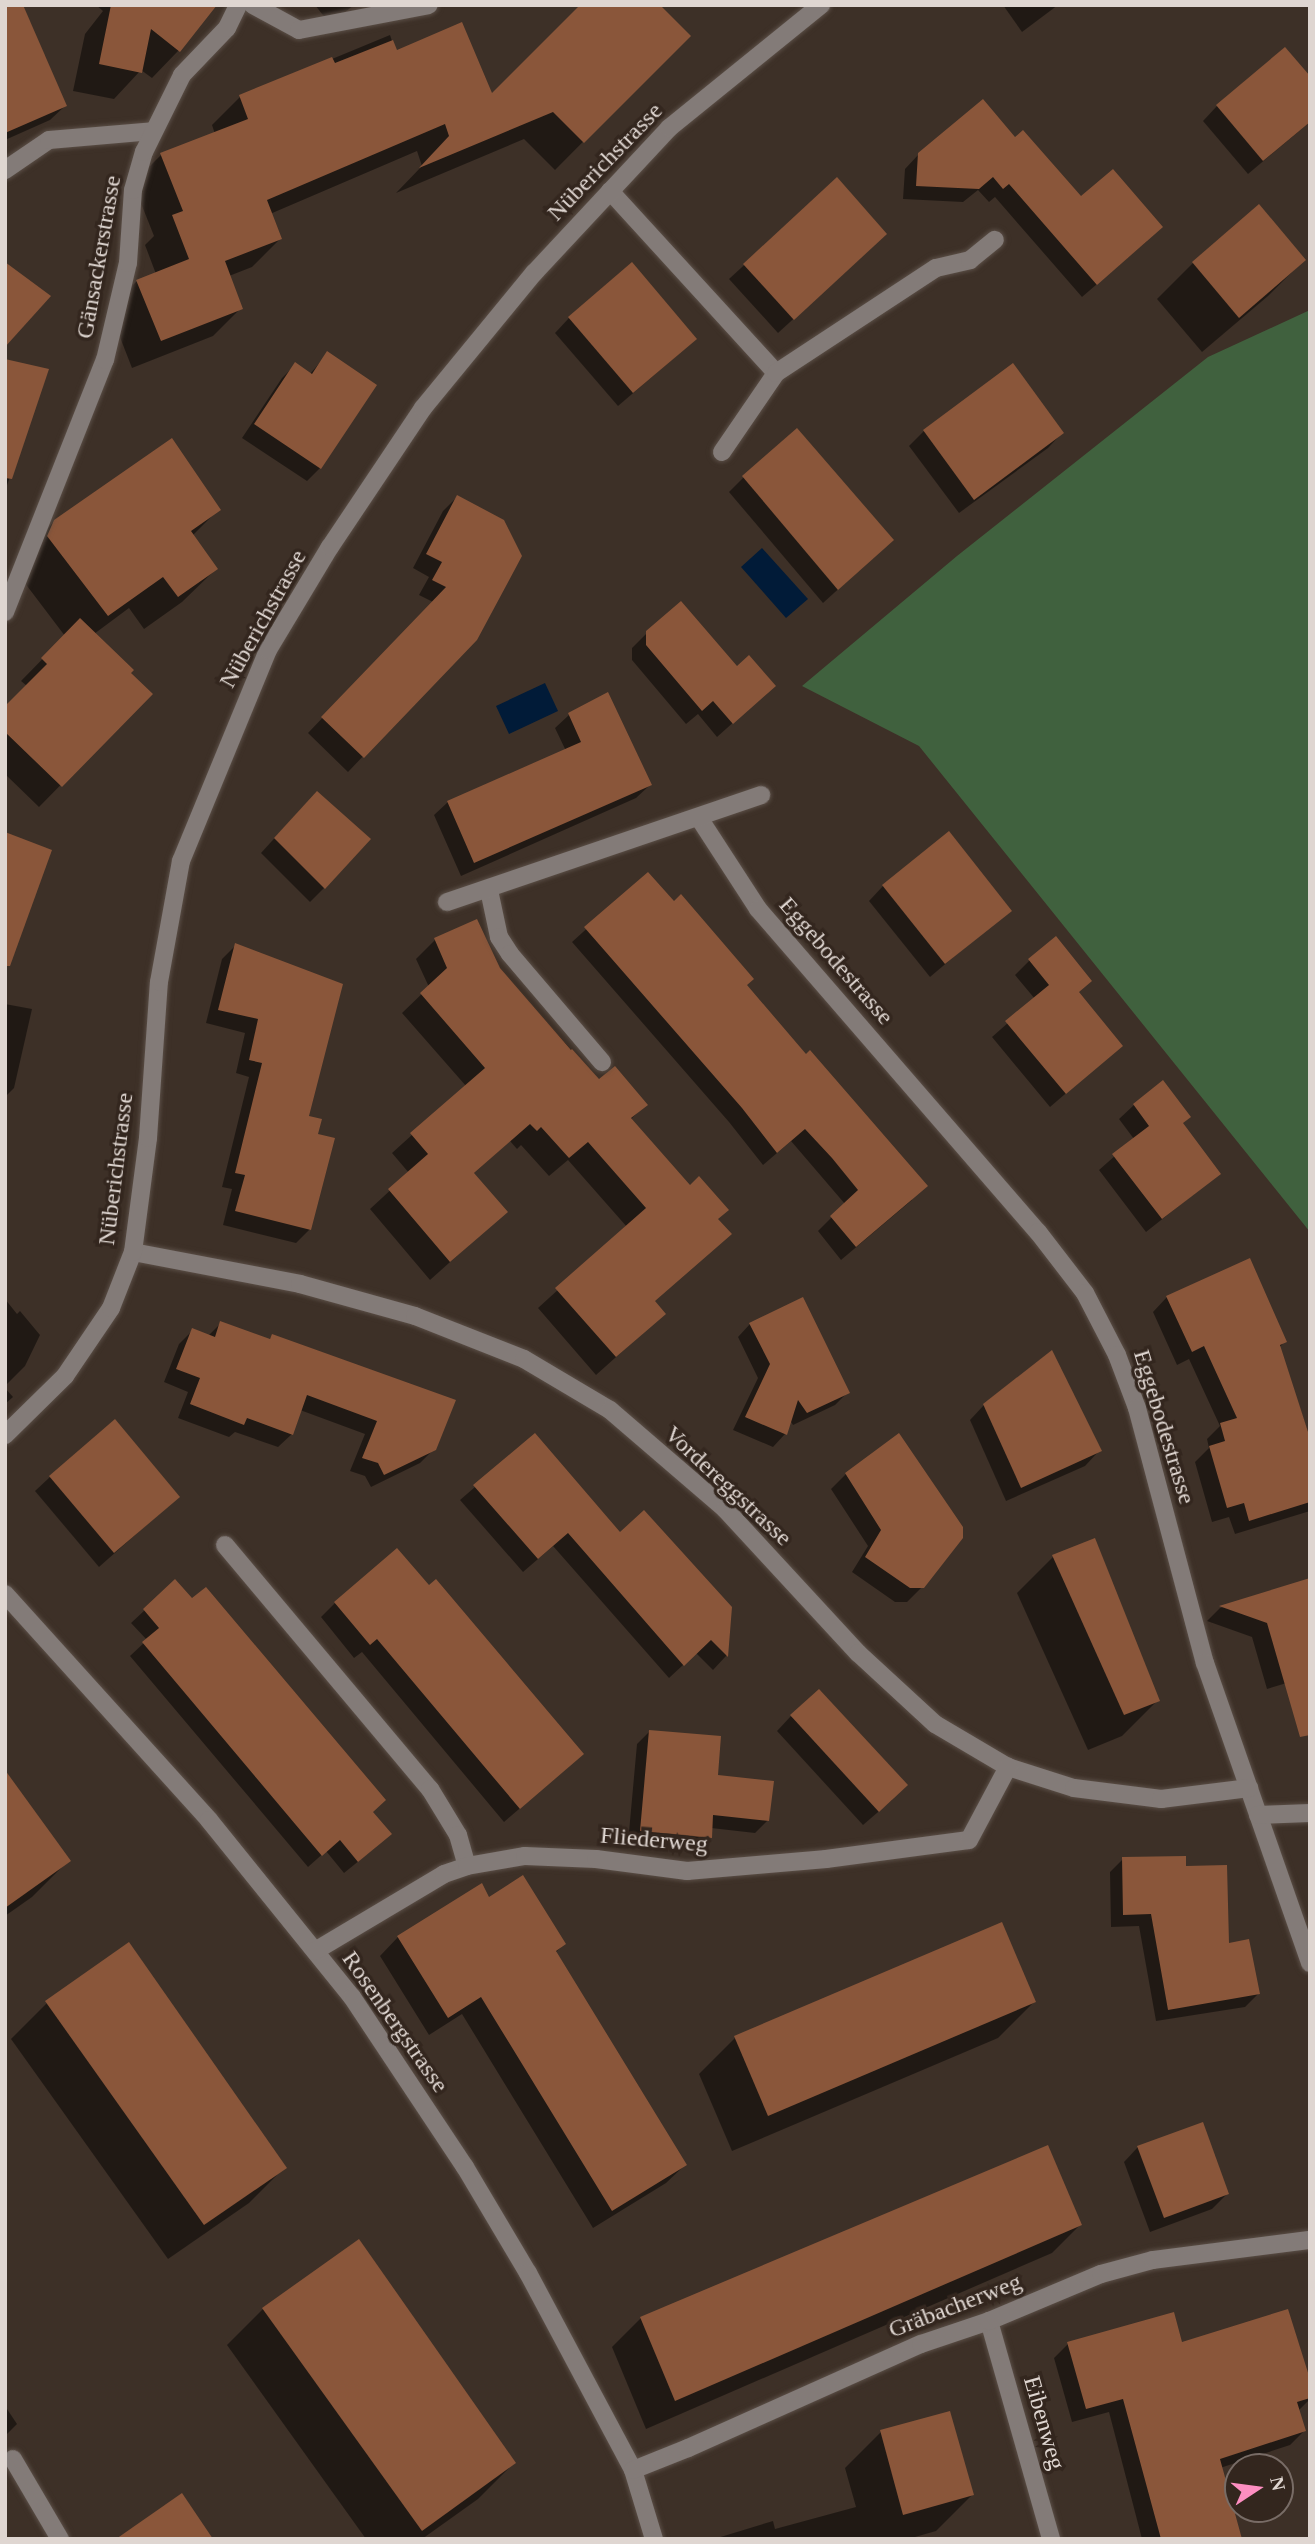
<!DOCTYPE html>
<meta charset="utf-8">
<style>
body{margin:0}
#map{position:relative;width:1315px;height:2544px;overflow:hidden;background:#3d3027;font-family:Georgia,serif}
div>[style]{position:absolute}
.green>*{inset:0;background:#40613e}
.water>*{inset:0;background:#011b38}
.shadow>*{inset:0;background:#0007}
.building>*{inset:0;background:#8a563a}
.roads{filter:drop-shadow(0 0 2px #5a4e46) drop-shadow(0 0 2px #5a4e46)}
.minor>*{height:18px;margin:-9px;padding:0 9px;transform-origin:9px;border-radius:9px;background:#837b78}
span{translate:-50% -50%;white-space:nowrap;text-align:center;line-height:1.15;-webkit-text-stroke:7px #33261e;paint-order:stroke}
.street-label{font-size:24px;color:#dfd6d1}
.frame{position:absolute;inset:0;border:7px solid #dfd6d1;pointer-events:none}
.north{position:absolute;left:1224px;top:2453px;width:70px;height:70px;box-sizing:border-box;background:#33261e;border:2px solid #786c66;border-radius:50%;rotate:77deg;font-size:19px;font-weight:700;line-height:28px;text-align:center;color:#dfd6d1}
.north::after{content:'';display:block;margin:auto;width:24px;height:32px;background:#fd8ec1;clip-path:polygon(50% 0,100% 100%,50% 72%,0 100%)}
</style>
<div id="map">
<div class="green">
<i style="clip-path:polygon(1310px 310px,1310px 1232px,919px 746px,802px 686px,957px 556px,1208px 357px)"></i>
</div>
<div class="water">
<i style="clip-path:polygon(762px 548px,808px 599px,786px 618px,741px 567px)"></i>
<i style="clip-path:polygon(545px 683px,558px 711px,509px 734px,496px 706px)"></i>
</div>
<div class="shadow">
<i style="clip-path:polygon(96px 5px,215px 5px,178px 51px,152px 78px,141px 70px,114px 99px,73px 91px,85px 34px,103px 11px)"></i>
<i style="clip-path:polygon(315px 5px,354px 5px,330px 24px)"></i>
<i style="clip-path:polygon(1003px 5px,1058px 5px,1022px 32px)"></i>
<i style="clip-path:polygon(5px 30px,65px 106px,50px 120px,5px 140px)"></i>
<i style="clip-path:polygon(390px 35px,396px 53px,491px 96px,688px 36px,555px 170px,524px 139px,396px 193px,422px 166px,417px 151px,270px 214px,280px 239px,252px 267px,229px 276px,241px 308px,213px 336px,132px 368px,109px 309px,137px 281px,156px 274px,145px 245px,154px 236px,133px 183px,161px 155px,215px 134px,212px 125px,240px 97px)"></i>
<i style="clip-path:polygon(1217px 106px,1310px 122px,1248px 174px,1203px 121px)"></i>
<i style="clip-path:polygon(1015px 140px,1081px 199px,1147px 241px,1082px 297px,995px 197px,989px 202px,978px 190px,963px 202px,903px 199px,905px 169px,919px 154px)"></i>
<i style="clip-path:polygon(837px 180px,871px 248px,778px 333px,729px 279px)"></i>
<i style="clip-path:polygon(1259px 207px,1304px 260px,1268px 296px,1202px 352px,1157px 299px,1193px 263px)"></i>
<i style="clip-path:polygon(569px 318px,680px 353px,618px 406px,555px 333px)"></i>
<i style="clip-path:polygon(328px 353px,320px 468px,307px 481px,242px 438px,282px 378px,295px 365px,310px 374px)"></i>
<i style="clip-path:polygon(5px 361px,47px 371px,5px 491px)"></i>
<i style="clip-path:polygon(1013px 366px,1062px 433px,1048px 448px,959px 513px,909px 446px,924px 431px)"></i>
<i style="clip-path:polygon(744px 477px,877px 554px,823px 603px,729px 492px)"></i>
<i style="clip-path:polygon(457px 497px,475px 639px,348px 772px,308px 733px,433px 602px,419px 595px,429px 577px,413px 568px,443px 511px)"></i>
<i style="clip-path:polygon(218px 510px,192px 536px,216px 569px,182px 602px,144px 629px,129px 608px,94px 634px,150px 694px,39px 807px,5px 774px,5px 708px,27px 686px,21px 681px,65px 636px,15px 570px,21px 555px,55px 521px)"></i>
<i style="clip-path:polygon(647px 633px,737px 668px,774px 686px,717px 737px,698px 714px,686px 724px,632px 660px,632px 648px)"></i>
<i style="clip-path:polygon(607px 695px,650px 785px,636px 798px,461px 876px,434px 815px,448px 802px,566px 751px,555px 728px,569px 715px)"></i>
<i style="clip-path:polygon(302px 808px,324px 888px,310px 902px,261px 853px)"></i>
<i style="clip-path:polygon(647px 874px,745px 985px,912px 1200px,841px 1260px,818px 1231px,845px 1204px,791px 1141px,763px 1165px,729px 1122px,572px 942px)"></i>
<i style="clip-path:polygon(883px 886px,1009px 910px,930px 977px,869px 901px)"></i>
<i style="clip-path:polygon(435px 940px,499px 969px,599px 1081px,645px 1105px,630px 1120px,730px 1234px,653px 1302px,644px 1332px,596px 1375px,538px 1308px,627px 1227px,568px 1160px,549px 1176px,521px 1145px,517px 1149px,510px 1141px,473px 1174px,506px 1212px,430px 1280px,370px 1209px,409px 1173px,392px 1153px,466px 1086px,402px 1013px,429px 987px,416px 959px)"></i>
<i style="clip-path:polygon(235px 946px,316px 1135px,310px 1229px,296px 1243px,223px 1225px,232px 1189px,222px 1187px,249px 1077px,236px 1073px,245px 1033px,206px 1023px,222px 959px)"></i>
<i style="clip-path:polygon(1030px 960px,1077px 993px,1121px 1046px,1050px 1107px,992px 1037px,1035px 999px,1015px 975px)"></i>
<i style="clip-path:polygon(5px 1004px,32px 1009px,14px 1088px,5px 1097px)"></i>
<i style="clip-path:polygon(1134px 1105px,1182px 1124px,1219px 1174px,1146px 1232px,1099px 1170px,1134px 1139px,1119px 1119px)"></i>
<i style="clip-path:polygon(1167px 1297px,1285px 1341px,1279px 1348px,1310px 1438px,1310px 1511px,1235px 1534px,1229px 1517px,1212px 1522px,1195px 1462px,1209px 1448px,1207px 1439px,1220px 1426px,1189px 1359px,1177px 1365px,1153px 1312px)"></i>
<i style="clip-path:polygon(5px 1299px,17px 1314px,20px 1311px,40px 1335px,25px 1366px,5px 1386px)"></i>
<i style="clip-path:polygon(221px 1323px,268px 1341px,272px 1336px,434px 1449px,420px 1463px,371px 1487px,365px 1476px,350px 1471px,365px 1434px,300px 1410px,292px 1434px,278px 1447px,235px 1432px,229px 1437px,178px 1418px,188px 1392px,164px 1382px,179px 1344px,193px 1330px,208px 1336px)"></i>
<i style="clip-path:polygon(750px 1324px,848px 1392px,835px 1405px,793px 1425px,790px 1420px,785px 1434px,773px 1447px,733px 1430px,758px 1378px,738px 1337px)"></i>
<i style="clip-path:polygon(5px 1388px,13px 1397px,5px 1404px)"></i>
<i style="clip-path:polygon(984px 1405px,1099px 1451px,1085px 1466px,1006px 1501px,970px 1420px)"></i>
<i style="clip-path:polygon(535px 1435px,620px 1534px,730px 1608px,726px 1656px,713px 1670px,696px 1653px,669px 1678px,553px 1546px,523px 1572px,460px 1500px)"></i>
<i style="clip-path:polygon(846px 1474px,922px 1587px,907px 1602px,895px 1602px,852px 1572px,868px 1546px,831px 1489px)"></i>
<i style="clip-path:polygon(50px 1477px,178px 1497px,99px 1567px,35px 1491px)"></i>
<i style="clip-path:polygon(1053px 1557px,1158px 1700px,1122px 1736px,1088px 1750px,1017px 1593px)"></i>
<i style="clip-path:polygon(1310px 1580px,1310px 1676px,1267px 1689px,1252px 1637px,1207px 1621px,1220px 1608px)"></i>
<i style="clip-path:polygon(175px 1582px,372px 1813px,376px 1847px,344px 1873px,326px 1851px,308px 1867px,130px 1656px,147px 1640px,131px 1623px)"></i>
<i style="clip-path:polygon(335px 1603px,567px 1768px,504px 1822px,362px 1652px,354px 1658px,321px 1617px)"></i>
<i style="clip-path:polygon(791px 1716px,892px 1800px,863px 1825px,777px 1731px)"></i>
<i style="clip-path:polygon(650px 1731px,716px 1777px,768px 1820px,755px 1833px,711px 1828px,710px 1837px,697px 1850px,628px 1843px,637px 1744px)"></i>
<i style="clip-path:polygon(5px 1772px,68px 1861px,32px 1897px,5px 1916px)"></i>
<i style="clip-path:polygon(1123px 1859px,1185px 1868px,1258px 1994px,1245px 2007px,1156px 2021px,1139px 1926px,1111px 1927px,1110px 1872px)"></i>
<i style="clip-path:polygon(489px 1899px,564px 1944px,555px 1953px,685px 2165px,666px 2183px,593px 2228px,462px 2014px,429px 2035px,380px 1956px,398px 1937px)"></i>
<i style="clip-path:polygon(1034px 2002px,998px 2038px,732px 2151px,699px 2074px,735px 2038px)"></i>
<i style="clip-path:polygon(47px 2003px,285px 2167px,249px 2203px,168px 2259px,11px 2039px)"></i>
<i style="clip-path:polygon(1138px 2147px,1227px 2194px,1212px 2209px,1150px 2232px,1124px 2162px)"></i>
<i style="clip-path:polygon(1080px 2225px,1052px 2253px,646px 2429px,612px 2347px,641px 2318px)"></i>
<i style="clip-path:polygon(263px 2309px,514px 2463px,478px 2499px,422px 2539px,366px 2539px,227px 2345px)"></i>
<i style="clip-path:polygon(1068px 2344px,1181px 2344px,1310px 2385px,1310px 2399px,1298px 2411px,1304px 2431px,1290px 2445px,1220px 2468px,1240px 2539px,1142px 2539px,1109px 2412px,1072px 2422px,1054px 2358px)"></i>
<i style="clip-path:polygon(5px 2406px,17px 2424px,5px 2436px)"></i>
<i style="clip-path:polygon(881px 2432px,972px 2495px,936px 2531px,908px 2539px,714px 2539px,773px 2521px,775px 2529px,856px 2507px,845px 2468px)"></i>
</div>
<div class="building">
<i style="clip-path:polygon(5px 5px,23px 5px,67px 106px,5px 133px)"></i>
<i style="clip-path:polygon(111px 5px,217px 5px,180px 52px,151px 29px,142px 73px,99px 64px)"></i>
<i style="clip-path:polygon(580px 5px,660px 5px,691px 36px,584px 143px,553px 112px,419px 168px,449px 136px,445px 124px,267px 200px,282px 239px,225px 261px,243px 309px,161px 341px,136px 280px,189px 259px,172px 215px,183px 211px,160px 153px,248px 119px,239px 95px,332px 57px,335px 63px,393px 40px,397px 50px,462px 22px,492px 93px)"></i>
<i style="clip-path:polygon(1285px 47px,1310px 76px,1310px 122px,1263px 161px,1216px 105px)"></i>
<i style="clip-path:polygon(983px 99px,1015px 137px,1023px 130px,1081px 196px,1113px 169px,1163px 227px,1097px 285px,1009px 184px,1003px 189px,993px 177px,979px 189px,916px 186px,918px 153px)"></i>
<i style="clip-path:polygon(837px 177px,887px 234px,794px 320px,743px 264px)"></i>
<i style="clip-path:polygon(1259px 204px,1306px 260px,1239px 318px,1192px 262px)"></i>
<i style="clip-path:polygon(5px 262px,51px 296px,5px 347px)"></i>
<i style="clip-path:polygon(632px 262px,697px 339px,633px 393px,568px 317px)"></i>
<i style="clip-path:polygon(327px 351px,377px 385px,321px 469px,254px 424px,295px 362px,312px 374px)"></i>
<i style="clip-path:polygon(5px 359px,49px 369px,12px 479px,5px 478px)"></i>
<i style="clip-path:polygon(1013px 363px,1064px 433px,974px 500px,923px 430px)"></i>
<i style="clip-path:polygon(797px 428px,894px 540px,838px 590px,742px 476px)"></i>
<i style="clip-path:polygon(172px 438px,221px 510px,191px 531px,218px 569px,178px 597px,163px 577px,108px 616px,47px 536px,54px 520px)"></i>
<i style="clip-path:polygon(457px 495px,504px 520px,522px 556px,477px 640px,364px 758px,321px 717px,446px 587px,432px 580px,442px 562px,426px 554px)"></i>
<i style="clip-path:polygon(681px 601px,737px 666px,749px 655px,776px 686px,733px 724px,713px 701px,702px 711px,646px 645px,646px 631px)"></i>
<i style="clip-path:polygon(80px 618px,134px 670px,131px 673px,153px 694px,62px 787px,5px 732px,5px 706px,47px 664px,41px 658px)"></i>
<i style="clip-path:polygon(608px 692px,652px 785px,474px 863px,447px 801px,581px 742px,568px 713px)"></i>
<i style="clip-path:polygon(317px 791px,371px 839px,325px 889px,274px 838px)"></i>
<i style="clip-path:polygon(949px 831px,1012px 911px,945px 964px,882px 885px)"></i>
<i style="clip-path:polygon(5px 832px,52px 850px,10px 966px,5px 966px)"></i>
<i style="clip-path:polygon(648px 872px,674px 901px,681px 894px,754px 979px,747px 985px,806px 1054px,810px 1050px,928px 1186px,856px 1247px,830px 1216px,858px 1190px,832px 1158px,805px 1129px,777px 1153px,742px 1108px,584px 927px)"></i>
<i style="clip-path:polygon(477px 919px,500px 968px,571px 1050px,572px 1049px,599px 1079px,615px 1066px,648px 1105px,631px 1118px,690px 1185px,699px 1176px,729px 1210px,718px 1219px,732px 1234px,655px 1301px,666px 1314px,616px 1357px,555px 1288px,646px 1208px,588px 1142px,569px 1158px,541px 1127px,537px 1131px,530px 1124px,474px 1173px,508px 1212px,450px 1262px,388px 1189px,428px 1154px,410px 1133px,485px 1068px,420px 993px,447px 968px,434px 938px)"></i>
<i style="clip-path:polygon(1056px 936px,1092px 981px,1079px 992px,1123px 1046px,1066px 1094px,1005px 1021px,1049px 985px,1028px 959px)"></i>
<i style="clip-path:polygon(235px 943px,343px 984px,309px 1116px,322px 1119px,318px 1134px,335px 1138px,311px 1230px,235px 1211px,245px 1175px,235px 1173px,262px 1063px,249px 1060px,258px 1019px,218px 1010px)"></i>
<i style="clip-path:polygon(1163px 1080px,1191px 1117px,1183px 1123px,1221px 1174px,1162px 1219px,1112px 1154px,1149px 1126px,1133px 1104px)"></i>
<i style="clip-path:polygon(1250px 1258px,1287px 1342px,1280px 1345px,1310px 1438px,1310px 1502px,1249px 1521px,1244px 1503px,1227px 1508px,1209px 1446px,1225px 1441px,1220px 1423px,1237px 1418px,1204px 1346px,1192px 1352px,1166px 1296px)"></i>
<i style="clip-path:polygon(803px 1297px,850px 1393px,807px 1413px,798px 1400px,787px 1435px,745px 1417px,770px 1364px,749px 1323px)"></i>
<i style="clip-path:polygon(220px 1321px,270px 1339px,272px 1334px,456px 1400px,436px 1450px,384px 1475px,378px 1463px,362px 1458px,377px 1421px,307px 1395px,293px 1435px,247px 1418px,244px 1425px,190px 1404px,200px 1378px,176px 1369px,192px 1328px,215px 1337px)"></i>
<i style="clip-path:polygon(1052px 1350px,1102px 1451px,1021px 1488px,983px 1404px)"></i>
<i style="clip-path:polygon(115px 1419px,180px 1497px,114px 1553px,49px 1476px)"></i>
<i style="clip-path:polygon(535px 1433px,620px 1532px,644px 1510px,732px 1607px,728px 1657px,711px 1640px,684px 1666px,568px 1533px,538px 1559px,473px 1485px)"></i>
<i style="clip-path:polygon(899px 1433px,963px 1527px,963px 1538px,924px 1588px,910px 1588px,865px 1557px,881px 1530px,845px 1473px)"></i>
<i style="clip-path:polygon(1095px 1538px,1160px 1701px,1124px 1715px,1052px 1555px)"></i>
<i style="clip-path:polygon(397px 1548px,429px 1585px,436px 1579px,584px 1754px,520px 1809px,377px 1639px,370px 1645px,334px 1602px)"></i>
<i style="clip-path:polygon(1310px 1578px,1310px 1735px,1300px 1737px,1267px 1623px,1219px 1606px)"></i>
<i style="clip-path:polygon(175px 1579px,192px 1598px,206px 1587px,386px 1800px,373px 1812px,392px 1834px,358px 1862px,340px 1840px,322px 1856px,142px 1642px,159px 1628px,143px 1609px)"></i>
<i style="clip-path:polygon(819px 1689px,908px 1785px,879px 1812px,790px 1715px)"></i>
<i style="clip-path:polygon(649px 1730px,721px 1736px,718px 1775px,774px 1781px,769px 1821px,713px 1815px,712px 1838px,640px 1831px)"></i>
<i style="clip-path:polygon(5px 1770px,71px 1861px,5px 1908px)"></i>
<i style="clip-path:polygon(1186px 1856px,1186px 1866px,1227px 1865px,1229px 1943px,1249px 1939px,1260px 1994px,1168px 2010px,1151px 1914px,1123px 1915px,1122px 1857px)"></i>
<i style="clip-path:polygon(523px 1875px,566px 1944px,556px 1951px,687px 2165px,612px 2211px,481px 1997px,448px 2018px,397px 1936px,482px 1883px,489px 1897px)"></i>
<i style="clip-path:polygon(1002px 1922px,1036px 2002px,768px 2116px,734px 2036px)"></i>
<i style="clip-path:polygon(129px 1942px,287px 2168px,204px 2225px,45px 2001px)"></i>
<i style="clip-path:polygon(1203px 2122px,1229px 2194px,1164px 2218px,1137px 2146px)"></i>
<i style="clip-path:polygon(1048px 2145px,1082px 2225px,675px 2401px,640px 2317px)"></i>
<i style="clip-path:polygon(359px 2239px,516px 2463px,422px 2531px,262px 2308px)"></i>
<i style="clip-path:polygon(1288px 2309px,1310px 2379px,1310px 2398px,1297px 2402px,1306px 2431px,1220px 2459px,1242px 2539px,1161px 2539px,1123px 2399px,1086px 2409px,1067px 2342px,1174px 2312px,1182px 2342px)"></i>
<i style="clip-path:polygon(950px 2411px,974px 2495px,903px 2515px,880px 2430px)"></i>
<i style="clip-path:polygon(182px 2493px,213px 2539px,116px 2539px)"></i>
</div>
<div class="roads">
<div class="minor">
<i style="left:253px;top:5px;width:52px;rotate:28.5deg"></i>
<i style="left:299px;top:30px;width:132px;rotate:-10.9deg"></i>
<i style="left:5px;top:170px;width:53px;rotate:-34.3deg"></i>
<i style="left:49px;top:140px;width:104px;rotate:-4.9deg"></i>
<i style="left:610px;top:191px;width:246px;rotate:47.6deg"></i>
<i style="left:722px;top:452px;width:96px;rotate:-55.6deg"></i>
<i style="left:776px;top:373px;width:191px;rotate:-33.3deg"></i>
<i style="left:936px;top:268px;width:35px;rotate:-13deg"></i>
<i style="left:970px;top:260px;width:32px;rotate:-39deg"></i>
<i style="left:5px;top:612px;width:271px;rotate:-68.4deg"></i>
<i style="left:105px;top:360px;width:100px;rotate:-76.7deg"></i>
<i style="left:128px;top:263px;width:73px;rotate:-86.1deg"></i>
<i style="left:133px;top:190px;width:40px;rotate:-74deg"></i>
<i style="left:144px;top:152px;width:86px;rotate:-63.7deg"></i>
<i style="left:182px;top:75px;width:65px;rotate:-46.2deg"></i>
<i style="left:227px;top:28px;width:25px;rotate:-64deg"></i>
<i style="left:699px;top:818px;width:108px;rotate:57deg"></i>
<i style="left:758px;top:909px;width:427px;rotate:49.1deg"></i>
<i style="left:1038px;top:1232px;width:77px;rotate:52.4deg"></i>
<i style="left:1085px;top:1293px;width:70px;rotate:62.7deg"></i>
<i style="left:1117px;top:1355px;width:57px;rotate:69.3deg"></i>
<i style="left:1137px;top:1408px;width:264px;rotate:75.1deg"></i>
<i style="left:1205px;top:1663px;width:318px;rotate:70.7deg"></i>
<i style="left:489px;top:890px;width:48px;rotate:78deg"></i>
<i style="left:499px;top:937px;width:20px;rotate:57deg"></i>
<i style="left:510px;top:954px;width:142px;rotate:49.6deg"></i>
<i style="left:447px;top:902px;width:332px;rotate:-18.8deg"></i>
<i style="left:133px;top:1252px;width:170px;rotate:10.8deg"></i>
<i style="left:300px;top:1284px;width:119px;rotate:15.5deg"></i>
<i style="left:415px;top:1316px;width:117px;rotate:21.5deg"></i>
<i style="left:524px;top:1359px;width:100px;rotate:30.7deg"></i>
<i style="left:610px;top:1410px;width:152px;rotate:40.7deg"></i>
<i style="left:725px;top:1509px;width:196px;rotate:47.3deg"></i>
<i style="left:858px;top:1653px;width:105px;rotate:42.7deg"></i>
<i style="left:935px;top:1724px;width:85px;rotate:30.5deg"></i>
<i style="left:1008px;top:1767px;width:69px;rotate:17.7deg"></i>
<i style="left:1074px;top:1788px;width:88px;rotate:7.2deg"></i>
<i style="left:1161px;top:1799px;width:89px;rotate:-7.1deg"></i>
<i style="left:5px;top:1435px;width:84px;rotate:-44.5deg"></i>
<i style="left:65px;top:1376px;width:82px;rotate:-55.9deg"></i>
<i style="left:111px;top:1308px;width:60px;rotate:-68.6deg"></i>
<i style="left:133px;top:1252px;width:115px;rotate:-82.5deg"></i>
<i style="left:148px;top:1138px;width:156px;rotate:-86deg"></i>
<i style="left:159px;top:982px;width:123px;rotate:-79.7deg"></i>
<i style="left:181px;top:861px;width:228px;rotate:-67.6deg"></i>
<i style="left:268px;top:650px;width:120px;rotate:-59deg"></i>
<i style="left:330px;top:547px;width:167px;rotate:-56.2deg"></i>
<i style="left:423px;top:408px;width:175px;rotate:-50.6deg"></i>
<i style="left:534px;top:273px;width:198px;rotate:-47deg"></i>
<i style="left:669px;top:128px;width:196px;rotate:-39deg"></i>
<i style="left:225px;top:1545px;width:319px;rotate:50deg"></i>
<i style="left:430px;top:1789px;width:54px;rotate:58.7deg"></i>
<i style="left:458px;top:1835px;width:32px;rotate:74deg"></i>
<i style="left:5px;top:1594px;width:304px;rotate:47.9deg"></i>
<i style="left:209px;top:1820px;width:228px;rotate:51.1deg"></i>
<i style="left:352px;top:1997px;width:204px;rotate:56.4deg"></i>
<i style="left:465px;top:2167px;width:123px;rotate:59.3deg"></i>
<i style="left:528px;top:2273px;width:223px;rotate:61.9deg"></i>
<i style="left:633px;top:2470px;width:72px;rotate:73.1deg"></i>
<i style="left:1258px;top:1815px;width:52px;rotate:-2.2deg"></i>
<i style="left:315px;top:1951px;width:150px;rotate:-30.8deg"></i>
<i style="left:444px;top:1874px;width:24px;rotate:-19deg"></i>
<i style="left:467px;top:1866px;width:59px;rotate:-9.8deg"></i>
<i style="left:525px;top:1856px;width:71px;rotate:2.4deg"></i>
<i style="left:596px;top:1859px;width:92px;rotate:7.5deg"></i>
<i style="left:687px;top:1871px;width:140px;rotate:-4.9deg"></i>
<i style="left:826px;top:1859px;width:144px;rotate:-7.6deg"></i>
<i style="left:969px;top:1840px;width:83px;rotate:-61.9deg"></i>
<i style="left:989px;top:2321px;width:227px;rotate:74.1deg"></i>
<i style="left:13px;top:2459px;width:93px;rotate:59.6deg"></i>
<i style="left:633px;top:2470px;width:59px;rotate:-21.8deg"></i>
<i style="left:688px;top:2448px;width:255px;rotate:-24.1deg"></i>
<i style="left:921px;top:2344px;width:72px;rotate:-18.7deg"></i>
<i style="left:989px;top:2321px;width:121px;rotate:-22.8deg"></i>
<i style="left:1101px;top:2274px;width:54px;rotate:-15.1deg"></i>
<i style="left:1153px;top:2260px;width:158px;rotate:-7.3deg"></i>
</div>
</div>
<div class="street-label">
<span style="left:605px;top:162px;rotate:-46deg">Nüberichstrasse</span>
<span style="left:99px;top:257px;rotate:-80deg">Gänsackerstrasse</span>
<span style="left:263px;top:619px;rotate:-61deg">Nüberichstrasse</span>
<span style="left:836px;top:961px;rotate:49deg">Eggebodestrasse</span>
<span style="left:116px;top:1169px;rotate:-83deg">Nüberichstrasse</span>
<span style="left:1164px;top:1427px;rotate:73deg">Eggebodestrasse</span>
<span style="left:728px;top:1486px;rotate:43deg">Vordereggstrasse</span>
<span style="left:654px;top:1840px;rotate:5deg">Fliederweg</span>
<span style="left:395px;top:2022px;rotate:55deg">Rosenbergstrasse</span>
<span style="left:955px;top:2306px;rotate:-21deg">Gräbacherweg</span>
<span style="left:1044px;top:2423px;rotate:74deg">Eibenweg</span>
</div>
<div class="frame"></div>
<div class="north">N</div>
</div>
